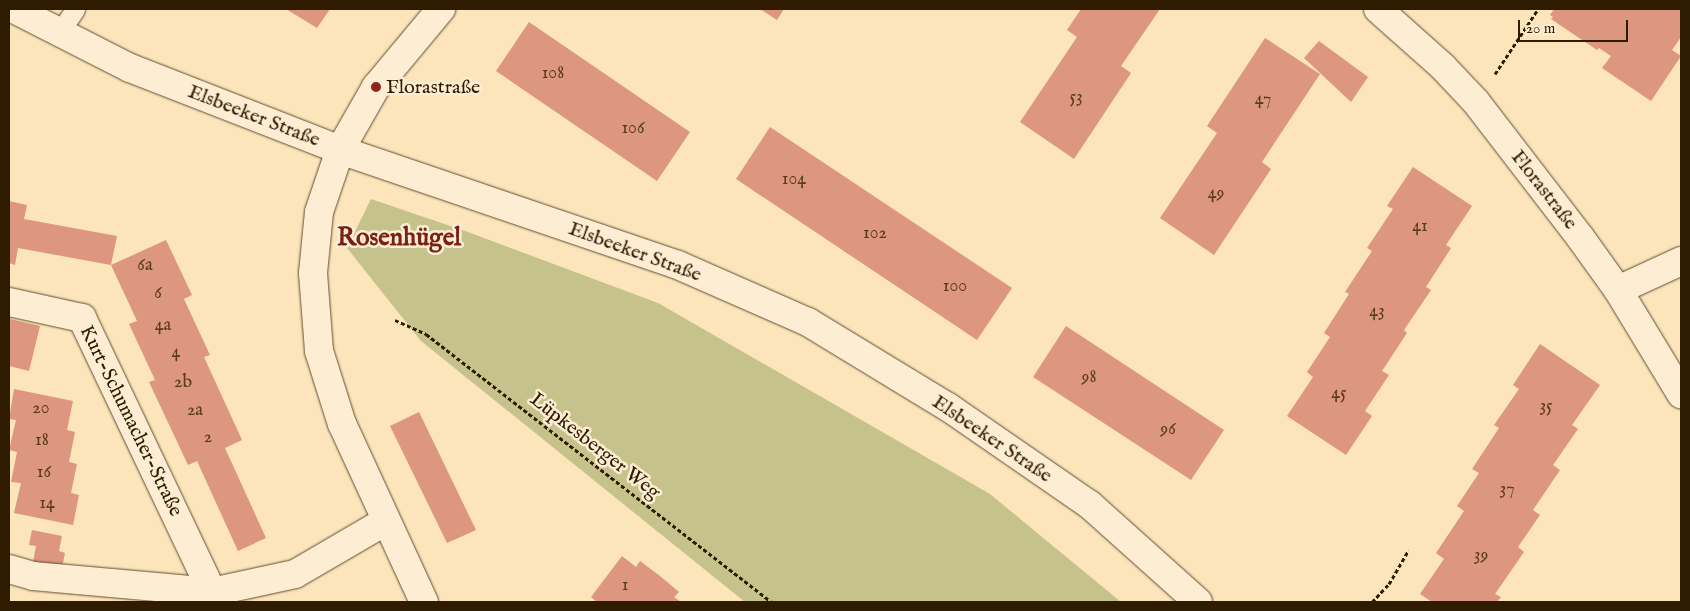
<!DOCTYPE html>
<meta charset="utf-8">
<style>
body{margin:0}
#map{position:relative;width:1690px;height:611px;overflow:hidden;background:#fce4bb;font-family:"IM FELL English",serif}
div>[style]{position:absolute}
.green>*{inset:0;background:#c6c28b}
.building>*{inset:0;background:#dd967f}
.path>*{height:3px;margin-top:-1.5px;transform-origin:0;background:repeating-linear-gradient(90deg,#2f1b00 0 4px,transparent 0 6.5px)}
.roads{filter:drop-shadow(0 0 1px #624d2f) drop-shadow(0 0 1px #624d2f)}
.service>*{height:19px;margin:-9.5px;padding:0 9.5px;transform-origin:9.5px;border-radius:9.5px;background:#fdedd3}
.minor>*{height:28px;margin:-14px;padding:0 14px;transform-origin:14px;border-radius:14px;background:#fdedd3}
.dots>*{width:14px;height:14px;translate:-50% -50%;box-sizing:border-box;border:2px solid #fdedd3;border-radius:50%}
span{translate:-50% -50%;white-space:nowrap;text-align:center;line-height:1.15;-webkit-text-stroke:5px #fdedd3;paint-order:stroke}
.number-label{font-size:18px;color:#5a3a20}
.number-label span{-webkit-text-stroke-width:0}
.poi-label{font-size:20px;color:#2f1b00}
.left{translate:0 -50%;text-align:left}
.street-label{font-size:20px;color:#2f1b00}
.district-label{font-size:25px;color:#7a1f14;font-weight:700}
.frame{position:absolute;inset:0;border:10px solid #2f1b00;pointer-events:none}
.scale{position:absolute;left:1518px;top:20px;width:110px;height:22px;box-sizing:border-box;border:2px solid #2f1b00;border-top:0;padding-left:6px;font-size:15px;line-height:18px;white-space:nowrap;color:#2f1b00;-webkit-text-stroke:4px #fdedd3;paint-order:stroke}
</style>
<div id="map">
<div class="green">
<i style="clip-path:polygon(371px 199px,468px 232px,658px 303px,990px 494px,1121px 602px,745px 602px,421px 341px,347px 248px)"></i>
</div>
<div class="building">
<i style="clip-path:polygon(286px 9px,330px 9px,317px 28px)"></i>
<i style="clip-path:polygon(760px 9px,784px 9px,777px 20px)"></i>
<i style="clip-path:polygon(1081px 9px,1160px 9px,1121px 66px,1131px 73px,1074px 159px,1020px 122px,1077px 37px,1067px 30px)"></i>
<i style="clip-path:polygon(1554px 9px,1681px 9px,1681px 37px,1672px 50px,1681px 56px,1651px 101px,1602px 68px,1611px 56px,1599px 48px,1597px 50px,1551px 19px,1553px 17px,1550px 15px)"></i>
<i style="clip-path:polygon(529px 22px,690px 132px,657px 181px,496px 71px)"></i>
<i style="clip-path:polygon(1265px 38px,1320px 74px,1262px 162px,1271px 169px,1214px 255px,1160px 218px,1217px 133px,1207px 126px)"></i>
<i style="clip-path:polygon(1319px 41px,1368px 77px,1351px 102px,1304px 58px)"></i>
<i style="clip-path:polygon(770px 127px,1012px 288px,977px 340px,736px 179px)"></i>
<i style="clip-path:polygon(1413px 167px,1472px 206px,1446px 245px,1451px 248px,1426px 287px,1431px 290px,1404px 330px,1407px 333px,1382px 371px,1389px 375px,1365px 411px,1372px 416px,1346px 455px,1287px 416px,1313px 377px,1307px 372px,1330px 337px,1324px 333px,1349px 294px,1345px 292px,1372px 251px,1367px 248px,1393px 209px,1387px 206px)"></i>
<i style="clip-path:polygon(9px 201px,27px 205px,24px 219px,117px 236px,111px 265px,166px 240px,192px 295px,184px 299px,210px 355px,204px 357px,242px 440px,225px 448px,266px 538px,238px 551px,197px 461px,188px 465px,149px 382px,155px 380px,129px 324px,137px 321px,111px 265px,18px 248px,15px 265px,9px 263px)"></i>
<i style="clip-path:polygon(10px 319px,40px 326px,29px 371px,9px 366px)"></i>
<i style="clip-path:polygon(1066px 326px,1224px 430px,1191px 480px,1033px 377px)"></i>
<i style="clip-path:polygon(1540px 344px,1600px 385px,1572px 425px,1578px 429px,1553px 465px,1560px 470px,1533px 510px,1540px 515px,1518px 547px,1524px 552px,1495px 594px,1501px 597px,1497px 602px,1432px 602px,1420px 594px,1444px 559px,1436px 553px,1464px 511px,1457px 506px,1479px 473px,1472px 469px,1499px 428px,1494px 425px,1519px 389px,1513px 385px)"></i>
<i style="clip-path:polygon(14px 389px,73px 401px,67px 430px,75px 432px,69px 462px,77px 464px,71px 493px,79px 495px,73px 525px,14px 513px,21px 483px,11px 482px,17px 452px,9px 450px,16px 420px,9px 419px)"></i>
<i style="clip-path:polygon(419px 412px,476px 530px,447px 543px,390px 426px)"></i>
<i style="clip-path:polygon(32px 530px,62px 536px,59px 551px,65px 553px,62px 568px,33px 562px,36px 546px,29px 545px)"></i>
<i style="clip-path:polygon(622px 556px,636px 567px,640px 561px,660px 576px,679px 592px,674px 597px,681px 602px,597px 602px,591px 597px)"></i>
</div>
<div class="path">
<i style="left:1495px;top:74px;width:78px;rotate:-56.5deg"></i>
<i style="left:395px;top:320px;width:34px;rotate:24deg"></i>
<i style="left:426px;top:334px;width:438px;rotate:37.8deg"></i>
<i style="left:1372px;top:602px;width:25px;rotate:-47deg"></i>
<i style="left:1389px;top:584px;width:39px;rotate:-60deg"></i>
</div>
<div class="roads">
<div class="service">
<i style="left:59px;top:33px;width:29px;rotate:-56deg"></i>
</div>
<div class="minor">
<i style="left:14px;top:9px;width:130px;rotate:27deg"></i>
<i style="left:130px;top:68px;width:225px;rotate:21.3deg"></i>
<i style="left:340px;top:150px;width:357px;rotate:18.8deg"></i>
<i style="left:678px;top:265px;width:142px;rotate:23.7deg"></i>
<i style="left:808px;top:322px;width:164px;rotate:31.3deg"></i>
<i style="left:948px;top:407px;width:173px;rotate:34.6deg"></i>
<i style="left:1090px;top:505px;width:145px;rotate:41.9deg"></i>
<i style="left:1378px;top:9px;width:87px;rotate:41.7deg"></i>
<i style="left:1443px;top:67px;width:48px;rotate:46.7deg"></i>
<i style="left:1476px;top:102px;width:170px;rotate:52.4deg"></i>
<i style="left:1580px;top:237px;width:65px;rotate:54.4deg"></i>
<i style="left:1618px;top:290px;width:122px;rotate:58.8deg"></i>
<i style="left:1618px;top:290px;width:69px;rotate:-24.7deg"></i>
<i style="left:9px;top:302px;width:75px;rotate:12.4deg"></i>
<i style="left:82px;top:318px;width:303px;rotate:64.6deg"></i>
<i style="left:9px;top:569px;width:25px;rotate:16deg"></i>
<i style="left:33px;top:576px;width:180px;rotate:5.1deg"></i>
<i style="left:212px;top:592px;width:85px;rotate:-12.2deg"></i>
<i style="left:295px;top:574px;width:105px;rotate:-30.2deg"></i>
<i style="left:424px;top:602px;width:196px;rotate:-114.7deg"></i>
<i style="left:342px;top:424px;width:77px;rotate:-107.5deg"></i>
<i style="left:319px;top:351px;width:78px;rotate:-94.4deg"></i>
<i style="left:313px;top:273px;width:61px;rotate:-84.4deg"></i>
<i style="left:319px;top:212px;width:65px;rotate:-71.3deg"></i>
<i style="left:340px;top:150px;width:73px;rotate:-60.3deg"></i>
<i style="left:376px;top:87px;width:102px;rotate:-50.2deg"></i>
</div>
</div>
<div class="dots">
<i style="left:376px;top:87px;background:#8f2418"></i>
</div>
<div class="number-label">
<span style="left:553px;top:74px">108</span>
<span style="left:1076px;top:98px">53</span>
<span style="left:1263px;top:100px">47</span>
<span style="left:633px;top:129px">106</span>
<span style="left:794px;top:180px">104</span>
<span style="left:1216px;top:194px">49</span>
<span style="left:1420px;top:227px">41</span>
<span style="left:875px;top:234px">102</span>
<span style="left:145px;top:266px">6a</span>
<span style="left:955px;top:287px">100</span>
<span style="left:158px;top:294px">6</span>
<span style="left:1377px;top:312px">43</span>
<span style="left:163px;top:326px">4a</span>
<span style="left:176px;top:353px">4</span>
<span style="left:1089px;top:378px">98</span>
<span style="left:183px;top:383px">2b</span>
<span style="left:1339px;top:394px">45</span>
<span style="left:1546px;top:407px">35</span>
<span style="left:41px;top:409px">20</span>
<span style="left:195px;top:411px">2a</span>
<span style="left:1168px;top:430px">96</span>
<span style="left:208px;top:438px">2</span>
<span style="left:42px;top:441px">18</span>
<span style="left:44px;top:473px">16</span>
<span style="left:1507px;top:490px">37</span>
<span style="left:47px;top:504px">14</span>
<span style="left:1481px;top:556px">39</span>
<span style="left:625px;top:586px">1</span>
</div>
<div class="poi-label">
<span class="left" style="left:386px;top:87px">Florastraße</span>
</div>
<div class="street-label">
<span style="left:254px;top:116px;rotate:21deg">Elsbeeker Straße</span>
<span style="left:1544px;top:190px;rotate:52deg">Florastraße</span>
<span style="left:635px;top:252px;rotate:20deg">Elsbeeker Straße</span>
<span style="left:131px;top:421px;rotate:64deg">Kurt-Schumacher-Straße</span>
<span style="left:992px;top:439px;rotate:34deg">Elsbeeker Straße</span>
<span style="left:595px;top:446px;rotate:38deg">Lüpkesberger Weg</span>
</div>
<div class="district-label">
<span style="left:399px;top:238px">Rosenhügel</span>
</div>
<div class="frame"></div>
<div class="scale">20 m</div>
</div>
